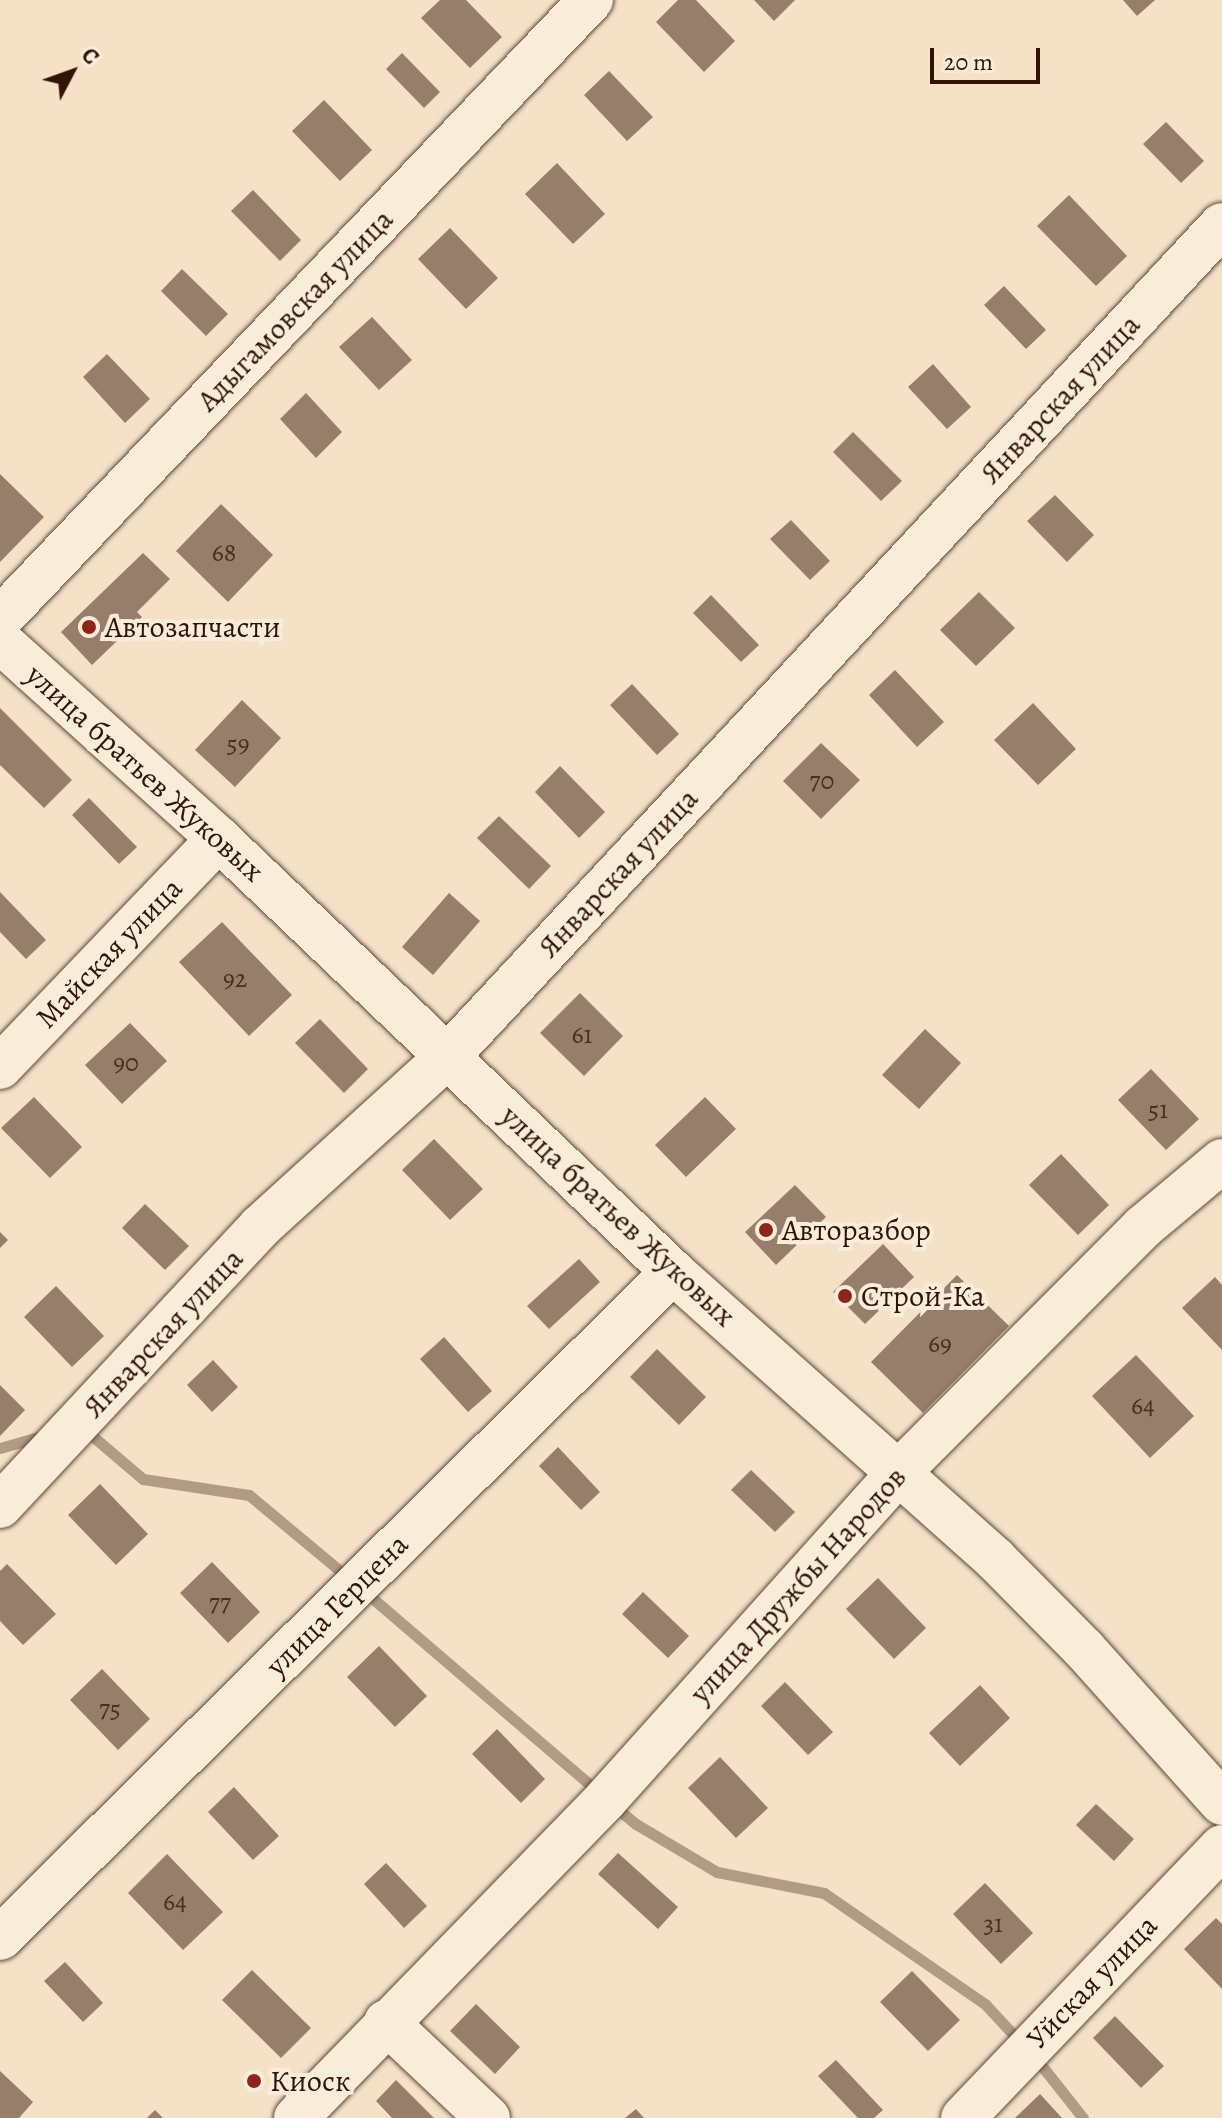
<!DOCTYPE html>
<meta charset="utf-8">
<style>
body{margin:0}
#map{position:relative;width:1222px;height:2118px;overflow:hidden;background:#f5e1c6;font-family:Alegreya,serif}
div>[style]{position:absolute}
.stream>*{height:11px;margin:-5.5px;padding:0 5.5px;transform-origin:5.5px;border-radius:5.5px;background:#b29b85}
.building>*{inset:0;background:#977e6a}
.roads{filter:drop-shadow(0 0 2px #624637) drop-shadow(0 0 2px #624637)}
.minor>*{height:44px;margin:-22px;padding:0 22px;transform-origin:22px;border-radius:22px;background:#f8ecda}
.dots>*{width:22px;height:22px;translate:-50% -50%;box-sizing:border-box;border:4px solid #f8ecda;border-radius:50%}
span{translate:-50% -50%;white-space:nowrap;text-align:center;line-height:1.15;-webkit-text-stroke:8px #f8ecda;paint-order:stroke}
.number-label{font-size:26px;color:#4a2e20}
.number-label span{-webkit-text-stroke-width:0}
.street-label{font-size:30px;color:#311307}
.poi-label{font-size:30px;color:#311307}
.left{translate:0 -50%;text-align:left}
.north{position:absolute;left:32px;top:32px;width:80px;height:80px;-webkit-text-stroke:6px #f8ecda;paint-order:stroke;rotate:49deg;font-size:22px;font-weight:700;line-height:32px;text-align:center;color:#311307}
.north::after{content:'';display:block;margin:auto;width:28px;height:36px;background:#311307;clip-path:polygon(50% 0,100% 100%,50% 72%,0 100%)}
.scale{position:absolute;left:930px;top:48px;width:110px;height:36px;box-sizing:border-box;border:4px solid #311307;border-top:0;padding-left:10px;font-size:24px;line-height:28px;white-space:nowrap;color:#311307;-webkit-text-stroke:6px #f8ecda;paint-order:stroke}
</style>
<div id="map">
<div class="stream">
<i style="left:83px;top:1428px;width:79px;rotate:40.4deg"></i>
<i style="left:143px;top:1479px;width:107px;rotate:8.6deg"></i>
<i style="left:249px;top:1495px;width:133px;rotate:39.8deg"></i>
<i style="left:0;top:1448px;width:47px;rotate:-16.1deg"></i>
<i style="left:364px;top:1591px;width:311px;rotate:40.6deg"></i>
<i style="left:613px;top:1805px;width:30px;rotate:40deg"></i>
<i style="left:636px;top:1824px;width:94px;rotate:30.7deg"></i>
<i style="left:717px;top:1872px;width:109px;rotate:11.1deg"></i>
<i style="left:824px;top:1893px;width:196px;rotate:34.6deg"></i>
<i style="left:985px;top:2004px;width:54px;rotate:47.2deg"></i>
<i style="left:1034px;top:2056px;width:79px;rotate:51.7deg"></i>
</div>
<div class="building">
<i style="clip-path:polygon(440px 0,466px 0,502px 37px,470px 68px,421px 18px)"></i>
<i style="clip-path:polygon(678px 0,696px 0,735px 41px,704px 72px,656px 22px)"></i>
<i style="clip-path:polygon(754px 0,795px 0,774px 21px)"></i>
<i style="clip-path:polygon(1123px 0,1155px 0,1137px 16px)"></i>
<i style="clip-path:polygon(402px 53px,440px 92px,424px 108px,386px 69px)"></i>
<i style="clip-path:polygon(609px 71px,653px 117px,627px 141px,584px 95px)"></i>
<i style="clip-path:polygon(324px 100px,372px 150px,340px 181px,292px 131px)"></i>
<i style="clip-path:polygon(1166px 122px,1204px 161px,1181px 183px,1143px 144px)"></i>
<i style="clip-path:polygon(557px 163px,605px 214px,573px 244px,525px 194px)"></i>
<i style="clip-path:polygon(253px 190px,301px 240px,280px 261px,231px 211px)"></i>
<i style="clip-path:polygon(1069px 195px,1127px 256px,1096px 286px,1037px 226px)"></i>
<i style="clip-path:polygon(450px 228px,498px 278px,466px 309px,418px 259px)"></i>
<i style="clip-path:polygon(182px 269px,228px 314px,206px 336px,161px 291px)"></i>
<i style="clip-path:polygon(1004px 286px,1046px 330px,1026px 349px,984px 305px)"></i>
<i style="clip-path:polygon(372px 317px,412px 360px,379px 390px,339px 347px)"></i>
<i style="clip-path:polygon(107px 354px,150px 399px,125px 423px,83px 377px)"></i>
<i style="clip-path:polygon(933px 364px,971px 407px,947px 429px,908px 387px)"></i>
<i style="clip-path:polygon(306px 393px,342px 432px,316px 458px,280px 419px)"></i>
<i style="clip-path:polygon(853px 432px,902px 481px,881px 501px,833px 452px)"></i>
<i style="clip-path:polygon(0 474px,44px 517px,0 562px)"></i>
<i style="clip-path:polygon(1055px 495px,1094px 535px,1067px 562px,1027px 521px)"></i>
<i style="clip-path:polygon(221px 504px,273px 555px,228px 602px,176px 551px)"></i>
<i style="clip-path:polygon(791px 520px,830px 561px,810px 580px,770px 539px)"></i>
<i style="clip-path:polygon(143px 553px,170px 579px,137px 612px,142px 617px,92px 665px,61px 632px)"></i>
<i style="clip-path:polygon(979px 592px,1015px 628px,976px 666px,940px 630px)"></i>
<i style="clip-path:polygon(711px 595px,759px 645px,741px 662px,693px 613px)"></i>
<i style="clip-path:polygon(895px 670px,944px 722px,917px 747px,869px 695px)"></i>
<i style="clip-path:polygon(632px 684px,679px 734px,657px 755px,610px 705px)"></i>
<i style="clip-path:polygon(242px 700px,281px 738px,235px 787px,195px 750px)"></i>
<i style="clip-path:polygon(1033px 703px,1076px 749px,1038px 785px,994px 740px)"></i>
<i style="clip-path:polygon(0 708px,72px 780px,44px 808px,0 765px)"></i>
<i style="clip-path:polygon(821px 743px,860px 780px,821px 819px,783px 781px)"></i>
<i style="clip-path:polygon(560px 766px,605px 812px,579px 838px,535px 792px)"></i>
<i style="clip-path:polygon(89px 798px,137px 847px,119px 864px,72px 815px)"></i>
<i style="clip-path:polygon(499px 816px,551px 866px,529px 889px,477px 838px)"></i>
<i style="clip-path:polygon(0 892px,46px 940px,26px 959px,0 932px)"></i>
<i style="clip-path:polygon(449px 893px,480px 921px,433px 975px,402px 947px)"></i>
<i style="clip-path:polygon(222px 922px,292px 995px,249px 1036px,179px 962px)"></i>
<i style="clip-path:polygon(580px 993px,623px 1036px,584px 1076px,540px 1033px)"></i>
<i style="clip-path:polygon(320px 1019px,368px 1069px,344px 1093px,295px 1043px)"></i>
<i style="clip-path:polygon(130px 1023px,167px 1061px,122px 1104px,85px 1065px)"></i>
<i style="clip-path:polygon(925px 1029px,961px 1063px,919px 1109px,882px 1075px)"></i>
<i style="clip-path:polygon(1151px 1069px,1199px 1119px,1166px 1150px,1118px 1100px)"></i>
<i style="clip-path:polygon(34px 1097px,82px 1147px,50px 1178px,1px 1128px)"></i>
<i style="clip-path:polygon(705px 1097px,736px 1129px,686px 1177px,655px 1145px)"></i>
<i style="clip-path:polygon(434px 1139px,483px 1189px,450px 1220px,402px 1170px)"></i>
<i style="clip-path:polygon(1061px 1154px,1109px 1205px,1078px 1235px,1029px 1185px)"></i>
<i style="clip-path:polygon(795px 1185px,826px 1217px,776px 1265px,745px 1232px)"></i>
<i style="clip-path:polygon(145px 1204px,189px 1246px,165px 1270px,122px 1228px)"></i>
<i style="clip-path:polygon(0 1232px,8px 1240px,0 1248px)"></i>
<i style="clip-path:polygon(883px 1244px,914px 1277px,865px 1324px,833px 1292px)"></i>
<i style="clip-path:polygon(579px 1259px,600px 1282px,549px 1329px,527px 1306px)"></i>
<i style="clip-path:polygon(957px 1275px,1009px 1326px,923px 1413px,871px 1362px)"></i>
<i style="clip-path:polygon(1215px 1277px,1222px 1285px,1222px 1350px,1182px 1308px)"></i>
<i style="clip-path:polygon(56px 1286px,104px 1336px,72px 1367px,24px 1317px)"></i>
<i style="clip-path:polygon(444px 1337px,492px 1391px,468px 1412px,420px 1359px)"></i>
<i style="clip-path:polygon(657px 1349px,706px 1397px,679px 1425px,630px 1377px)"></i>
<i style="clip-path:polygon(1136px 1355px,1194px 1416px,1150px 1458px,1092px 1396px)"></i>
<i style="clip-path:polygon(213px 1360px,238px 1387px,212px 1412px,187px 1385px)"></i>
<i style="clip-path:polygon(0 1385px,25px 1410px,0 1436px)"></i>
<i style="clip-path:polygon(558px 1447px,600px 1492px,581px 1510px,539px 1466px)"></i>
<i style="clip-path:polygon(751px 1470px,795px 1512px,775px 1532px,731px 1490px)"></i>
<i style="clip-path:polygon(100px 1484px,148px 1534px,116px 1565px,68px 1515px)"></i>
<i style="clip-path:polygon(212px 1562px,260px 1612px,228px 1643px,180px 1593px)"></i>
<i style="clip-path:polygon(7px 1564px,56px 1614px,23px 1645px,0 1621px,0 1571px)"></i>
<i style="clip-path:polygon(878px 1578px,926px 1628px,894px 1659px,846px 1609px)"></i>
<i style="clip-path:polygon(643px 1592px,689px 1636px,668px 1658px,622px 1614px)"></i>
<i style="clip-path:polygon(379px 1646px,427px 1696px,395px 1727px,347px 1677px)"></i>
<i style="clip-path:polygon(102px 1669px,150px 1719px,118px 1750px,70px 1700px)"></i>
<i style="clip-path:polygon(785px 1682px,833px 1732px,808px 1755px,761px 1706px)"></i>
<i style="clip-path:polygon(980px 1685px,1010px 1718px,960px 1766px,929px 1733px)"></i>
<i style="clip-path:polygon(497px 1729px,545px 1779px,521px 1803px,472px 1754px)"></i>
<i style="clip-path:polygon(720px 1757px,768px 1808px,736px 1838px,688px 1788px)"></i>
<i style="clip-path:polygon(234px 1787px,279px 1836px,253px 1860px,208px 1812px)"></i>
<i style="clip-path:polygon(1096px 1804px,1134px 1839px,1114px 1861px,1076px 1825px)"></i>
<i style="clip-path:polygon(618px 1853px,678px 1907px,658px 1929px,598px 1874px)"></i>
<i style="clip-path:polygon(167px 1854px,223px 1912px,183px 1950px,128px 1893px)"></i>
<i style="clip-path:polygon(386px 1863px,427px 1906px,404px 1928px,364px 1884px)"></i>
<i style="clip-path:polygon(985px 1883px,1033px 1933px,1001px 1964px,953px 1914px)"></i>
<i style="clip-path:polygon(1216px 1918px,1222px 1924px,1222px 1989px,1184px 1949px)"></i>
<i style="clip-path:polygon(65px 1962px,103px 2003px,83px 2022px,44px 1981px)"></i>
<i style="clip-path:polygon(252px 1970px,311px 2028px,281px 2058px,222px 2000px)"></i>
<i style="clip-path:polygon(912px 1971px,960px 2020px,928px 2051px,880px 2002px)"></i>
<i style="clip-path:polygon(476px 2004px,520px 2047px,495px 2074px,450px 2031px)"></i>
<i style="clip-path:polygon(1115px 2016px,1164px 2066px,1141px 2088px,1093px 2038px)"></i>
<i style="clip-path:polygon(836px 2060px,883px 2110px,874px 2118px,858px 2118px,818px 2076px)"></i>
<i style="clip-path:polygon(0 2071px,33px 2102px,19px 2118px,0 2118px)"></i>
<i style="clip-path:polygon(396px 2080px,434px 2118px,392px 2118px,376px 2101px)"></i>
<i style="clip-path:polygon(1040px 2094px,1062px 2118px,1015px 2118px)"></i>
<i style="clip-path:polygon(636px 2109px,644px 2118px,625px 2118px)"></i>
<i style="clip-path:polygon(155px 2110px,163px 2118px,147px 2118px)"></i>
</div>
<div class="roads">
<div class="minor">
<i style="left:0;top:619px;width:856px;rotate:-46.33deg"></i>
<i style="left:0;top:641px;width:295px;rotate:42.1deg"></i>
<i style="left:219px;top:839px;width:627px;rotate:43.64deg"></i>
<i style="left:673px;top:1272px;width:431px;rotate:41.7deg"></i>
<i style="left:995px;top:1559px;width:127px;rotate:45.3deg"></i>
<i style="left:1084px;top:1649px;width:207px;rotate:48.1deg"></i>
<i style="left:0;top:1067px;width:316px;rotate:-46.2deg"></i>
<i style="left:0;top:1506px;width:381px;rotate:-47deg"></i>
<i style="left:260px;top:1227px;width:256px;rotate:-42.3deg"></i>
<i style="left:449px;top:1055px;width:1134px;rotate:-47.04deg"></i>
<i style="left:0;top:1938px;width:947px;rotate:-44.7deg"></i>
<i style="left:386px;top:2022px;width:140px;rotate:43.3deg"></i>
<i style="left:296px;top:2118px;width:445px;rotate:-45.8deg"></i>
<i style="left:606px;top:1799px;width:439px;rotate:-48.1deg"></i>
<i style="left:899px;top:1472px;width:346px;rotate:-45.1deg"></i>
<i style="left:1143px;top:1227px;width:103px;rotate:-39.9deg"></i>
<i style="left:963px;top:2118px;width:375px;rotate:-46.3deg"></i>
</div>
</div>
<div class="dots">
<i style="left:89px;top:627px;background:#8f2418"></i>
<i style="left:766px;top:1230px;background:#8f2418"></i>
<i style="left:845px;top:1296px;background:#8f2418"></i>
<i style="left:254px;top:2081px;background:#8f2418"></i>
</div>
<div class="number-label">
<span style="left:224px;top:553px">68</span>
<span style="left:238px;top:744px">59</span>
<span style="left:822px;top:781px">70</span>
<span style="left:235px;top:979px">92</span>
<span style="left:582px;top:1035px">61</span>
<span style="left:126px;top:1063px">90</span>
<span style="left:1158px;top:1110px">51</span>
<span style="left:940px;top:1344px">69</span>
<span style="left:1143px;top:1406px">64</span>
<span style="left:220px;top:1603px">77</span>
<span style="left:110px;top:1709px">75</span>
<span style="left:175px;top:1902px">64</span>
<span style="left:993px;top:1924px">31</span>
</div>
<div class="street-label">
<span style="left:295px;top:310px;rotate:-46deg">Адыгамовская улица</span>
<span style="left:1060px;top:399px;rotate:-47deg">Январская улица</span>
<span style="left:145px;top:773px;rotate:42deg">улица братьев Жуковых</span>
<span style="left:618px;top:873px;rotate:-47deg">Январская улица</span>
<span style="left:109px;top:953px;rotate:-46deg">Майская улица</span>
<span style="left:618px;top:1216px;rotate:43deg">улица братьев Жуковых</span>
<span style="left:163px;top:1333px;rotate:-47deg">Январская улица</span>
<span style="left:798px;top:1585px;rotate:-48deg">улица Дружбы Народов</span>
<span style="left:337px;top:1605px;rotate:-45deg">улица Герцена</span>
<span style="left:1092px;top:1982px;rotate:-46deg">Уйская улица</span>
</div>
<div class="poi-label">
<span class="left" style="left:105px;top:627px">Автозапчасти</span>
<span class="left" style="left:782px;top:1230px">Авторазбор</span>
<span class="left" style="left:861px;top:1296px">Строй-Ка</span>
<span class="left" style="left:270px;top:2081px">Киоск</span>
</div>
<div class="north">С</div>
<div class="scale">20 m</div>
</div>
